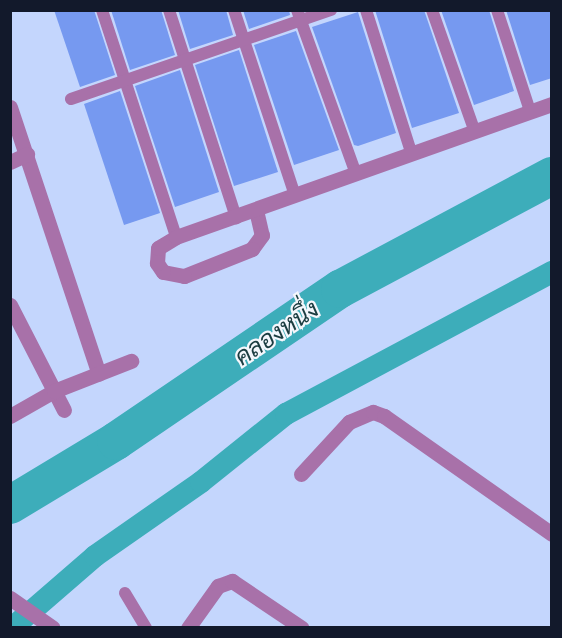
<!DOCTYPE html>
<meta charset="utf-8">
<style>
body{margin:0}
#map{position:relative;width:562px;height:638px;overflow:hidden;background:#c4d6fd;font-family:"Exo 2",Sarabun,sans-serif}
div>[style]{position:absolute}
.canal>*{height:22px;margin:-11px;padding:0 11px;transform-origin:11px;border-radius:11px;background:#3dadba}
.river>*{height:38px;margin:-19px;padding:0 19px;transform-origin:19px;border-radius:19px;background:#3dadba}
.building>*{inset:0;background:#7699f0}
.service>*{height:12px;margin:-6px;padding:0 6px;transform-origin:6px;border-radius:6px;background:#a871a9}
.minor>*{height:15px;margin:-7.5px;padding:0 7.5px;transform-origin:7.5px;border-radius:7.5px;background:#a871a9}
span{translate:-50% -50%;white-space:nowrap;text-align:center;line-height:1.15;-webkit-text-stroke:4.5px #f4f7fc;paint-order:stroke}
.water-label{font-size:24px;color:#1b3d41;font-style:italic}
.frame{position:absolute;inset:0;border:12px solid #12192b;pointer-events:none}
</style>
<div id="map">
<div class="canal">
<i style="left:12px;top:628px;width:110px;rotate:-40.9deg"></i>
<i style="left:95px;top:556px;width:129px;rotate:-34.9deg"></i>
<i style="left:201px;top:482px;width:109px;rotate:-38.7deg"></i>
<i style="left:286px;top:414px;width:302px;rotate:-28.1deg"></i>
</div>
<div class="river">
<i style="left:10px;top:505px;width:124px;rotate:-31.1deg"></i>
<i style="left:116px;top:441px;width:271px;rotate:-34.2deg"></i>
<i style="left:340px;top:289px;width:240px;rotate:-28.1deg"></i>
</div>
<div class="building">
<i style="clip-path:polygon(54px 10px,94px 10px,115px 75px,80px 87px)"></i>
<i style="clip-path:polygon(111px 10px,161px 10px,175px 55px,130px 70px)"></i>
<i style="clip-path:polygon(178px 10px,226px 10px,233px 35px,190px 49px)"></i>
<i style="clip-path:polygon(243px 10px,289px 10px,290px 15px,249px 29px)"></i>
<i style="clip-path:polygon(375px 10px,424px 10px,459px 113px,412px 128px)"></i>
<i style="clip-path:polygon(441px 10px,489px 10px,514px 91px,474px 105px)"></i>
<i style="clip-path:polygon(506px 10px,552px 10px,552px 78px,530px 85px)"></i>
<i style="clip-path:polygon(358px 12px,396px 133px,358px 146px,354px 145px,312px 27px)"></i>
<i style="clip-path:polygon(296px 31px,339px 150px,294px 165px,254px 45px)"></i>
<i style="clip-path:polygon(239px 50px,278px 172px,234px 186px,195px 65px)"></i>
<i style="clip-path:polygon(180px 70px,219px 192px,175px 207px,135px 86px)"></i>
<i style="clip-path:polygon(120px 91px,160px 213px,124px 225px,84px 104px)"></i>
</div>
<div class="service">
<i style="left:102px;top:10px;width:239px;rotate:71.9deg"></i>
<i style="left:169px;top:10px;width:219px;rotate:72.1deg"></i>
<i style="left:234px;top:10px;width:196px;rotate:71.8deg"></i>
<i style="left:297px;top:10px;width:174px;rotate:70.2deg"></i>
<i style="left:366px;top:10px;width:152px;rotate:72.4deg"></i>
<i style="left:432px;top:10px;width:129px;rotate:70.6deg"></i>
<i style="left:497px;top:10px;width:106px;rotate:71.9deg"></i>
<i style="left:71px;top:99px;width:275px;rotate:-18.9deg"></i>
<i style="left:125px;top:593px;width:41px;rotate:59deg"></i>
</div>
<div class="minor">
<i style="left:10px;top:107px;width:281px;rotate:71.6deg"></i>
<i style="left:10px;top:162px;width:19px;rotate:-25deg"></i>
<i style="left:256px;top:210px;width:26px;rotate:77deg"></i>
<i style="left:262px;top:235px;width:17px;rotate:126deg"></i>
<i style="left:252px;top:249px;width:73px;rotate:158.3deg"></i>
<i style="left:184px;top:276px;width:21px;rotate:-169deg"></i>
<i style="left:163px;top:272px;width:11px;rotate:-124deg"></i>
<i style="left:157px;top:263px;width:15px;rotate:-86deg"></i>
<i style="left:158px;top:248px;width:21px;rotate:-31deg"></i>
<i style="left:176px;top:237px;width:399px;rotate:-19.5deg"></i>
<i style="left:10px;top:305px;width:118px;rotate:62.8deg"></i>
<i style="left:10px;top:416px;width:51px;rotate:-29.6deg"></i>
<i style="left:54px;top:391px;width:83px;rotate:-21.3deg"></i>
<i style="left:301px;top:474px;width:71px;rotate:-47.3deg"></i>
<i style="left:349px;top:422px;width:26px;rotate:-23deg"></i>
<i style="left:373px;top:412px;width:12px;rotate:20deg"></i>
<i style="left:384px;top:416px;width:205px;rotate:35.1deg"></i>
<i style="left:10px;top:598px;width:52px;rotate:34.9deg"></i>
<i style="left:188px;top:628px;width:52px;rotate:-54.5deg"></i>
<i style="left:218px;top:586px;width:15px;rotate:-20deg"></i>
<i style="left:232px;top:581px;width:84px;rotate:33.9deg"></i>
</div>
<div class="water-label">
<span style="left:276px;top:332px;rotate:-34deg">คลองหนึ่ง</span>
</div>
<div class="frame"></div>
</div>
